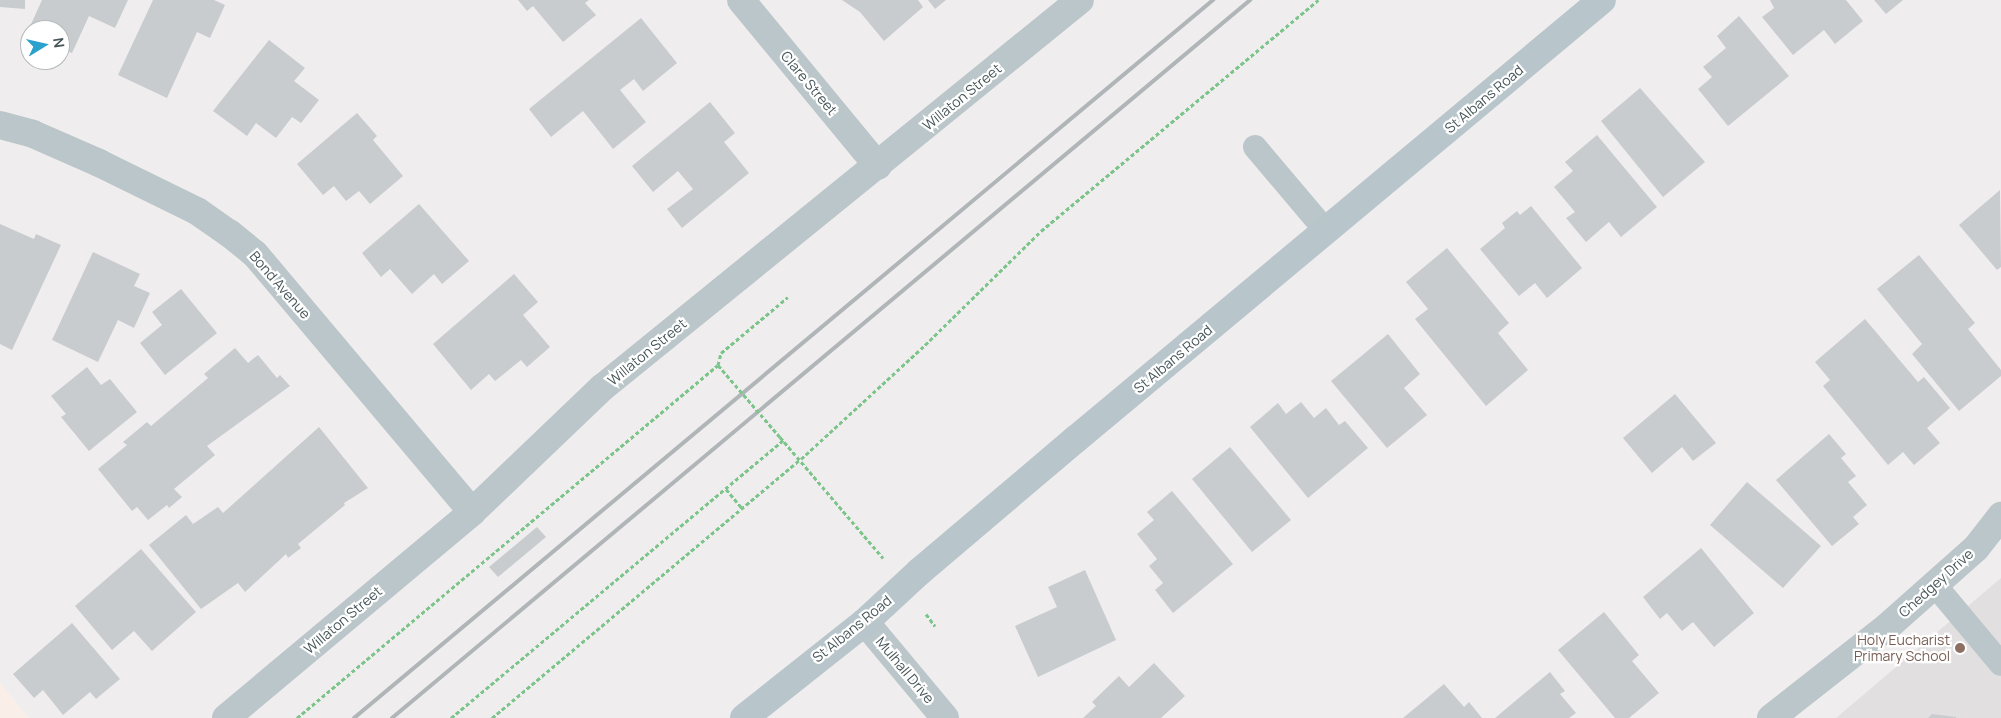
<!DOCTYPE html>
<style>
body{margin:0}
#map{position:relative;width:2001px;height:718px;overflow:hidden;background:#f0edee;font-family:Manrope,sans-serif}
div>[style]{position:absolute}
.commercial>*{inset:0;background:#faefe8}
.education>*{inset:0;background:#e1dfdf}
.building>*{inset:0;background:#c8cccf}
.path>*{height:3px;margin-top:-1.5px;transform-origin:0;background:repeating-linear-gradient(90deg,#7bc48a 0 4px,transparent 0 6.5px)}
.service>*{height:24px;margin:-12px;padding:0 12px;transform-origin:12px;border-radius:12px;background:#bac6c9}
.minor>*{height:28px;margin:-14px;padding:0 14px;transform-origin:14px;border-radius:14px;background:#bac6c9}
.tertiary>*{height:28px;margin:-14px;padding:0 14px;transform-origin:14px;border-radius:14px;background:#bac6c9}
.secondary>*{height:28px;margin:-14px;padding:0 14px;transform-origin:14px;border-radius:14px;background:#b8c6cb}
.rail>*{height:4px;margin:-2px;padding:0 2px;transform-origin:2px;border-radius:2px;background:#b0b5b7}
.path-bridge>*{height:3px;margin-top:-1.5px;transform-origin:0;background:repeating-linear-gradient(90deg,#7bc48a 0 4px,transparent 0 6.5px)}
.dots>*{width:14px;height:14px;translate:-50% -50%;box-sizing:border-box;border:2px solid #fff;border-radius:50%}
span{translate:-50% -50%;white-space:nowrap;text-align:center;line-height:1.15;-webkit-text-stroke:4.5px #fff;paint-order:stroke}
.street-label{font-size:14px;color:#475659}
.education-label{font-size:14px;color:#785e54}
.right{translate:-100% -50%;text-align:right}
.north{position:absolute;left:20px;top:20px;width:50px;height:50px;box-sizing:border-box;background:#fff;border:1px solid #b5bbbd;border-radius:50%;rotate:81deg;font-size:14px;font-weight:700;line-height:20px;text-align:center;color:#475659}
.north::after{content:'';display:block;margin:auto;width:18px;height:22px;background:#2aa2cd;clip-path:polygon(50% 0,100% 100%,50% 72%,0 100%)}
</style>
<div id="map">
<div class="commercial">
<i style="clip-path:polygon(0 683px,29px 718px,0 718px)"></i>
</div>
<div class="education">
<i style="clip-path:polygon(2001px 578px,2001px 718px,1836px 718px)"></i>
</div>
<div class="building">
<i style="clip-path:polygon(0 0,25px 0,25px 9px,0 7px)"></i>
<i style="clip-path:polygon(42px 0,128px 0,115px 28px,89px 16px,72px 53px,60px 48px,60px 30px,27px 33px)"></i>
<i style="clip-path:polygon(153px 0,214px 0,225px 5px,210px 38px,197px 32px,167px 98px,118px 75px)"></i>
<i style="clip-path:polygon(518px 0,589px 0,585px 3px,596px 15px,563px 42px,533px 6px,527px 11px)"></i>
<i style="clip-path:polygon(842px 0,918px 0,923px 7px,884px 41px,860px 12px)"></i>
<i style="clip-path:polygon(928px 0,946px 0,935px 9px)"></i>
<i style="clip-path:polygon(1770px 0,1846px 0,1863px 21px,1835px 44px,1824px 30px,1793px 55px,1762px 17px,1774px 8px)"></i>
<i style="clip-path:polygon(1874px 0,1903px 0,1886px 14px)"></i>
<i style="clip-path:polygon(1739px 16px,1789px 76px,1728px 126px,1698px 89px,1712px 77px,1703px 67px,1726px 48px,1717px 36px)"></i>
<i style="clip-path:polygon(641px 18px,677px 63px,643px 91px,634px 79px,620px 90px,646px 122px,613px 149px,583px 111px,551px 137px,529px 109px)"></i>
<i style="clip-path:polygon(269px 40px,305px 68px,294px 81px,319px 100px,301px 123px,292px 117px,276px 138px,256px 123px,247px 136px,213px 111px)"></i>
<i style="clip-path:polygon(1640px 88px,1705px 162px,1663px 197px,1601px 121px)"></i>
<i style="clip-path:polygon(710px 102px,735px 133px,724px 142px,749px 173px,682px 228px,667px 209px,693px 189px,678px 171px,653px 192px,632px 166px)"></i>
<i style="clip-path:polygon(357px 113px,377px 136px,373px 140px,403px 176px,370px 204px,359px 191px,346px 201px,334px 186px,323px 195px,297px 164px)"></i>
<i style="clip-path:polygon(1597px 135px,1657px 207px,1621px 237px,1609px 222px,1586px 242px,1566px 218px,1575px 212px,1554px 187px,1573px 171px,1565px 162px)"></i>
<i style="clip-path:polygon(2000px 190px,2001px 267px,1997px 270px,1959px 225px)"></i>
<i style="clip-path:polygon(419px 204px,469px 261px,442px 284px,434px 274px,412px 294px,390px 269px,381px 277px,362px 253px)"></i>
<i style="clip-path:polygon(1531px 206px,1582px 268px,1547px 298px,1535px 283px,1519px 296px,1480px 249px,1505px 228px,1502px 223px,1517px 211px,1520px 215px)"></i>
<i style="clip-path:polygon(0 224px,34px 239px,36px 234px,61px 245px,12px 350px,0 344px)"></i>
<i style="clip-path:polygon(1447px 248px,1509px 323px,1498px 333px,1528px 370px,1486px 406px,1415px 319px,1428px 309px,1406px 282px)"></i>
<i style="clip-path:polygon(93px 252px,140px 274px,134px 286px,150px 293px,134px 328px,118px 320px,98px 362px,52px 340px)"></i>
<i style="clip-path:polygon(1919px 255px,1975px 323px,1968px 329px,2001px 370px,2001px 376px,1959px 411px,1912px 354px,1922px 344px,1877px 289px)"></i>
<i style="clip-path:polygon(514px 274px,538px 302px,523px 315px,550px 347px,527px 367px,521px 360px,495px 381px,489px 374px,471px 390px,433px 344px)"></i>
<i style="clip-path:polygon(181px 289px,217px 333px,165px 375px,140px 343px,162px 325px,152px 312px)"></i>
<i style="clip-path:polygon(1865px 319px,1918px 382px,1924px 377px,1950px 408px,1927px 428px,1940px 443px,1914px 465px,1903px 452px,1888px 465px,1823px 386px,1830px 380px,1815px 362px)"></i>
<i style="clip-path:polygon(1388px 334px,1420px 374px,1404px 388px,1427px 415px,1387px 448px,1331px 381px)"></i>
<i style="clip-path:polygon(235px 348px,248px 363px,258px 355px,277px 378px,280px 375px,290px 386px,207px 446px,215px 455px,174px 489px,182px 497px,169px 508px,167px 505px,148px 520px,137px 507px,132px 511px,98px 469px,127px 445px,123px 442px,147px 422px,151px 426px,208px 378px,204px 374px)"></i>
<i style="clip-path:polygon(87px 367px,101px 385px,110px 379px,137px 412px,89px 451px,61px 417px,66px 414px,51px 396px)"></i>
<i style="clip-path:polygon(1675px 394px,1716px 443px,1693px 461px,1682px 447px,1652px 473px,1623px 438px)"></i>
<i style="clip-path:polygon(1301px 402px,1314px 418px,1326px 408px,1339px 425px,1345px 421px,1368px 448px,1308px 498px,1250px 427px,1278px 403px,1286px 414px)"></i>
<i style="clip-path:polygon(319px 427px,368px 488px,344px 503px,345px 505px,298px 544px,301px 548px,288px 558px,286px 554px,245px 592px,238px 583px,201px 609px,149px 545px,186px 515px,193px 524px,218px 507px,223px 513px)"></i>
<i style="clip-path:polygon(1829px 434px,1846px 454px,1841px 458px,1856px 476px,1848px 482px,1867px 505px,1853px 517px,1859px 524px,1832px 546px,1776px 480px)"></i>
<i style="clip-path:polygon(1230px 447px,1291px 520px,1252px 552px,1192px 479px)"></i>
<i style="clip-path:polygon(1747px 482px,1821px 546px,1783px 588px,1710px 525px)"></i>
<i style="clip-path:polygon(1172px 491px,1233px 564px,1173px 613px,1155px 590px,1163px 583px,1149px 566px,1157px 559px,1137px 534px,1154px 520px,1147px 512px)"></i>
<i style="clip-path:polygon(537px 527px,546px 537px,498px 577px,489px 567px)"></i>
<i style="clip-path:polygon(1701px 548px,1754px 613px,1714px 647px,1693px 622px,1682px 631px,1667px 613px,1660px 619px,1643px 597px)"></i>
<i style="clip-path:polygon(141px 549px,196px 612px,152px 651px,134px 631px,112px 650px,75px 606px)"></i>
<i style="clip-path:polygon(1085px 570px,1116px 640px,1038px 677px,1015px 626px,1057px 607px,1048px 587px)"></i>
<i style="clip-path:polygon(1604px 612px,1639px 655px,1632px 661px,1659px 693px,1629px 718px,1615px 718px,1558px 650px)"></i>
<i style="clip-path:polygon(72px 623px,120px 679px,96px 699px,90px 692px,63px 715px,43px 690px,34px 698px,13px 674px)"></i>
<i style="clip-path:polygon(1154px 663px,1185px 696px,1161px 718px,1083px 718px,1096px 706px,1092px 702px,1119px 676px,1129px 687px)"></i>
<i style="clip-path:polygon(1550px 672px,1565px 691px,1560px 694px,1576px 713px,1569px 718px,1495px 718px)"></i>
<i style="clip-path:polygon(1444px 684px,1464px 707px,1469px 702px,1482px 718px,1403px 718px)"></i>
<i style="clip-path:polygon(1932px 714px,1956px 717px,1956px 718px,1928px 718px)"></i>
</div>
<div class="path">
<i style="left:780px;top:437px;width:159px;rotate:49.6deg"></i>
<i style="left:726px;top:489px;width:26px;rotate:50deg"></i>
<i style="left:926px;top:614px;width:15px;rotate:53deg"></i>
<i style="left:297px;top:718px;width:549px;rotate:-39.98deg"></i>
<i style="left:718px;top:365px;width:12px;rotate:-76deg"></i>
<i style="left:721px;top:353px;width:87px;rotate:-39.9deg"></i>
<i style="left:451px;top:718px;width:434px;rotate:-39.9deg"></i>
<i style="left:492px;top:718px;width:403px;rotate:-40deg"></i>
<i style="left:801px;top:459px;width:168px;rotate:-42.6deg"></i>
<i style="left:925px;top:345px;width:163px;rotate:-44.5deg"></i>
<i style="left:1041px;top:231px;width:361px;rotate:-39.8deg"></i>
</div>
<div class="service">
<i style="left:1255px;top:147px;width:110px;rotate:49.8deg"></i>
<i style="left:1934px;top:584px;width:104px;rotate:50.1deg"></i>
</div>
<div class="minor">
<i style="left:741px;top:0;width:215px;rotate:50.5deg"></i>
<i style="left:0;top:125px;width:34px;rotate:15deg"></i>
<i style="left:33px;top:134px;width:72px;rotate:23.7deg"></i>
<i style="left:99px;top:163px;width:109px;rotate:26.1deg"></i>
<i style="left:197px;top:211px;width:39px;rotate:35deg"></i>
<i style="left:229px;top:233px;width:33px;rotate:39deg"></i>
<i style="left:255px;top:254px;width:337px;rotate:49.9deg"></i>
<i style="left:1771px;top:718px;width:147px;rotate:-38.1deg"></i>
<i style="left:1887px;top:627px;width:119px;rotate:-41.6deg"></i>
<i style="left:1976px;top:548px;width:41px;rotate:-52deg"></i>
</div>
<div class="tertiary">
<i style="left:865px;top:622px;width:125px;rotate:50.2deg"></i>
<i style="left:226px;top:718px;width:321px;rotate:-39.9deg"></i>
<i style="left:472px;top:512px;width:181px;rotate:-43.7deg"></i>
<i style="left:603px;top:387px;width:614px;rotate:-39.05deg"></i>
</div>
<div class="secondary">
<i style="left:744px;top:718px;width:154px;rotate:-38.4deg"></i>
<i style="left:865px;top:622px;width:74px;rotate:-42.8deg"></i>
<i style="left:919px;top:572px;width:206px;rotate:-40.3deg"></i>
<i style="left:1076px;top:439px;width:685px;rotate:-39.85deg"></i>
</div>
<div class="rail">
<i style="left:354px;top:718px;width:1120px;rotate:-39.89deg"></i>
<i style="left:392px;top:718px;width:1119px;rotate:-39.92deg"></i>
</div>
<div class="path-bridge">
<i style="left:718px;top:365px;width:95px;rotate:49.3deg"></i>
</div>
<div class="dots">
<i style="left:1960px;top:648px;background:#8d6e63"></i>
</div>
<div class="street-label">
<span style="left:809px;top:83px;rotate:50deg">Clare Street</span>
<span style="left:962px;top:97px;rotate:-39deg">Willaton Street</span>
<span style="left:1484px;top:99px;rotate:-40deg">St Albans Road</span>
<span style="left:280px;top:285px;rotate:49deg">Bond Avenue</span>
<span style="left:647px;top:352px;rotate:-39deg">Willaton Street</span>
<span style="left:1173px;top:359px;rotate:-40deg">St Albans Road</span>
<span style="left:1936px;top:583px;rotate:-42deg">Chedgey Drive</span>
<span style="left:343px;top:620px;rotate:-40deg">Willaton Street</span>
<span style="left:852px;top:629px;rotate:-39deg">St Albans Road</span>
<span style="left:905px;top:670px;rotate:50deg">Mulhall Drive</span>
</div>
<div class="education-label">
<span class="right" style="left:1950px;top:648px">Holy Eucharist<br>Primary School</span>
</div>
<div class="north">N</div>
</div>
